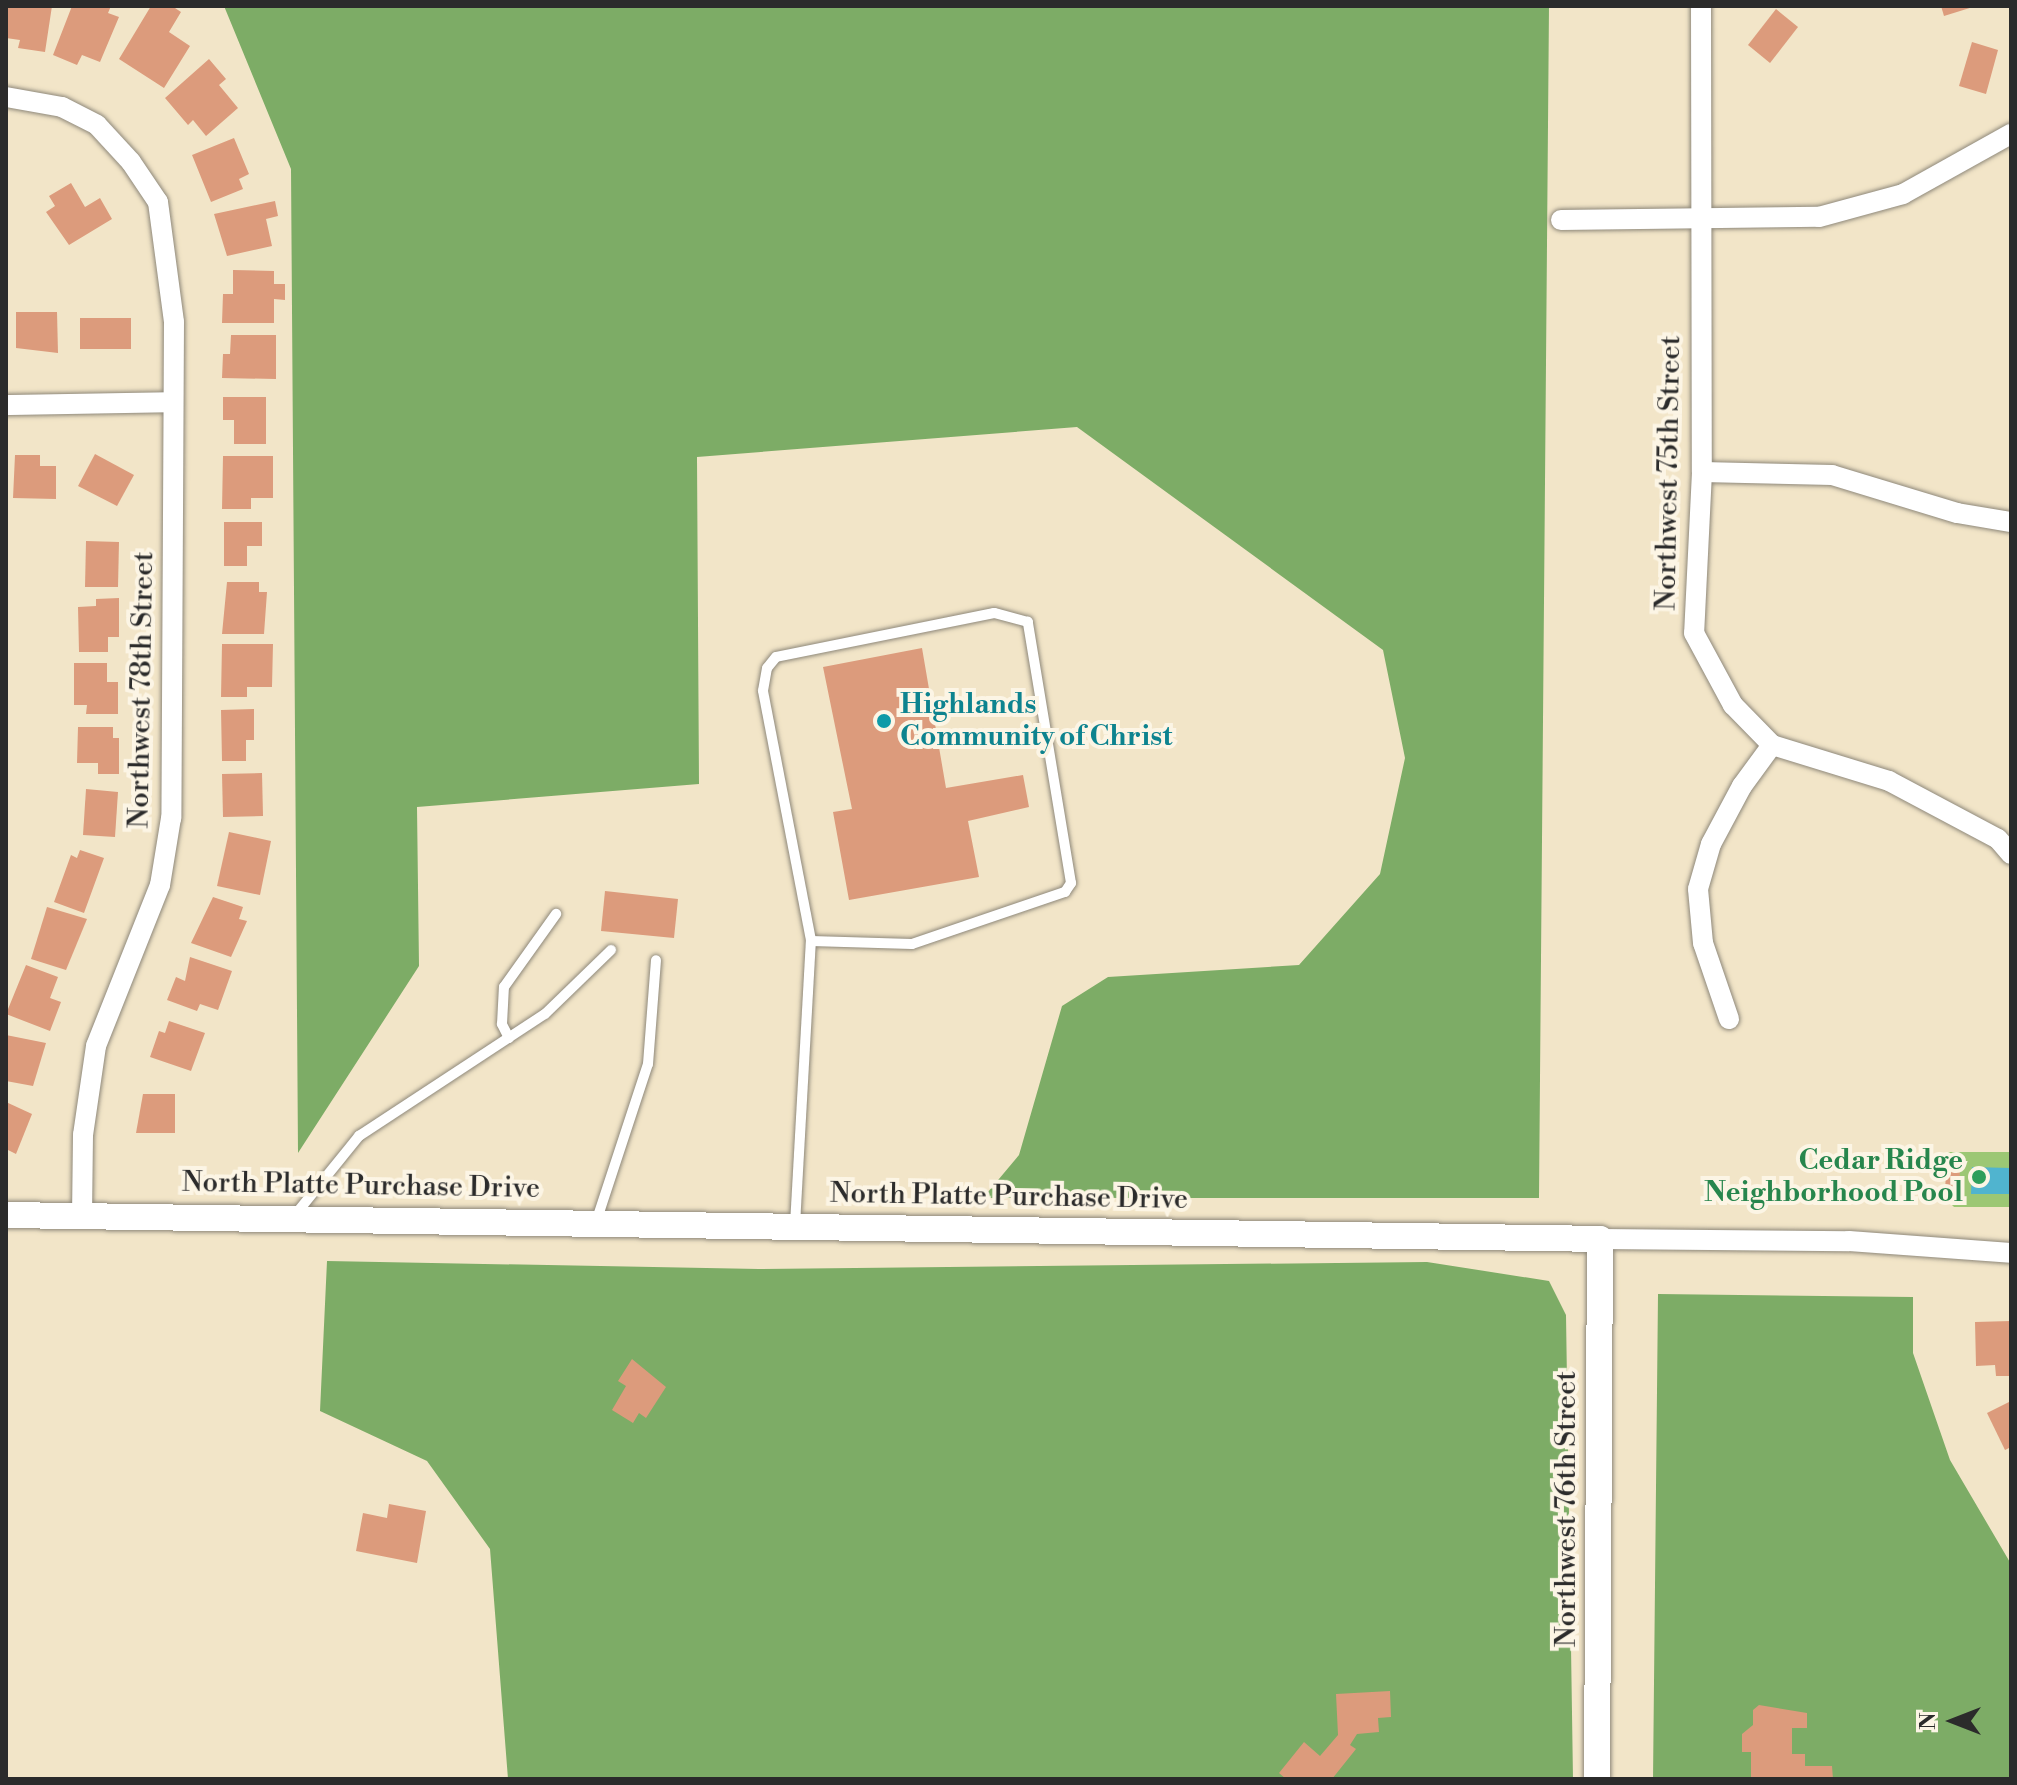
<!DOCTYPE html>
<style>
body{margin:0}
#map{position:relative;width:2017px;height:1785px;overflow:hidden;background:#f2e5c8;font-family:"Libre Bodoni",serif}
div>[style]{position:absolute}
.green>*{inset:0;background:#9cc774}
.forest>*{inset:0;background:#7dac66}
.water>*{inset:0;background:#50b4cf}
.building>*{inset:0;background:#dc9b7c}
.roads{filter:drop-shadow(0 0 2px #8e887a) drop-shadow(0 0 2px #8e887a)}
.service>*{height:10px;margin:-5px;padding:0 5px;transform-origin:5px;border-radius:5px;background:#fff}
.minor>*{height:20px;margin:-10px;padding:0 10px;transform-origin:10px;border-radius:10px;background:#fff}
.tertiary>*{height:26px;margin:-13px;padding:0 13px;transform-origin:13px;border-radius:13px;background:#fff}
.dots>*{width:22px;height:22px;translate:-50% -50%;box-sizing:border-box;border:4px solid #fcf5e5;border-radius:50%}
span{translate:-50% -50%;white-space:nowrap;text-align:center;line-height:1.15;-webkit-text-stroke:8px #fcf5e5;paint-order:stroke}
.street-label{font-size:28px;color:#2b2b2b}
.culture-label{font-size:28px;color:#0d838f;font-weight:700}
.left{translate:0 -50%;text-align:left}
.leisure-label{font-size:28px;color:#27864d;font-weight:700}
.right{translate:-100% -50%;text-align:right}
.frame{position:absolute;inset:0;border:8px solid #2b2b2b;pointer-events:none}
.north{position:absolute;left:1913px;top:1681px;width:80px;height:80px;-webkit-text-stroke:6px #fcf5e5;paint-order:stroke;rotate:270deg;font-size:22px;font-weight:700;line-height:32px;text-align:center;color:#2b2b2b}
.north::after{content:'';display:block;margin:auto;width:28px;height:36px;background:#2b2b2b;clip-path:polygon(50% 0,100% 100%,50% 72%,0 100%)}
</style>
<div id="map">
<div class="green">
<i style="clip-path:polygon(1948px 1152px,2011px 1152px,2011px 1207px,1954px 1207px,1948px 1201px)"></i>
</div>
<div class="forest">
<i style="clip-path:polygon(224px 6px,1549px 6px,1539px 1198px,983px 1198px,1019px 1155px,1062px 1006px,1108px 977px,1299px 965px,1380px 874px,1405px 758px,1383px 650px,1077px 427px,697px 457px,699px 784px,417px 807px,419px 966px,298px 1153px,291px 169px)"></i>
<i style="clip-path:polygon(327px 1261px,759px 1269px,1427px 1262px,1549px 1281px,1566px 1315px,1573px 1779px,508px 1779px,490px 1549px,427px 1461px,320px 1411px)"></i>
<i style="clip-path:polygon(1658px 1294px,1913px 1297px,1913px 1353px,1950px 1460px,2011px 1564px,2011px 1779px,1653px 1779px)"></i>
</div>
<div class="water">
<i style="clip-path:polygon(1972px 1167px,2010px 1168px,2010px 1194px,1971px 1194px)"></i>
</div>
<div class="building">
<i style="clip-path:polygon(6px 6px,52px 6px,45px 52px,18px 48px,20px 40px,6px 38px)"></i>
<i style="clip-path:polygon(72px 6px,111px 6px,108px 13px,119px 17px,100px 62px,82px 55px,77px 65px,53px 55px)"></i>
<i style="clip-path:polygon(151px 6px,172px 6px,181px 12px,169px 32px,190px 46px,164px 88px,119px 59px)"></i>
<i style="clip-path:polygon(1941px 6px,1973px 6px,1973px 7px,1944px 16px)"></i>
<i style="clip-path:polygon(1776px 9px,1798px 27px,1770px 63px,1748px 45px)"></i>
<i style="clip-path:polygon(1972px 42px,1998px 50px,1986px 94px,1959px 86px)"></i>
<i style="clip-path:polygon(209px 59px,226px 79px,219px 85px,238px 108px,206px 136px,193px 120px,188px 125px,165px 98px)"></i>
<i style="clip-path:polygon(234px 138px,249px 174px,239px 179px,243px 189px,211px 202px,192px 155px)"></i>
<i style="clip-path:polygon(71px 183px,85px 207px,100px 198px,112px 219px,69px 245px,46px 212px,55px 206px,49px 196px)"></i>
<i style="clip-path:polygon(275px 201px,278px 216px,266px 219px,272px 246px,227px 256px,214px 214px)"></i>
<i style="clip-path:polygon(233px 270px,274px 271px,274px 284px,285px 284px,285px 300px,274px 299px,274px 323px,222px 323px,223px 294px,233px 294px)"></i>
<i style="clip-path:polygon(16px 312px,57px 312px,58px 353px,16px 348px)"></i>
<i style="clip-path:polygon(80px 318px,131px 318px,131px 349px,80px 349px)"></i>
<i style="clip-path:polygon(231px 335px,276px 335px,276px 379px,222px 378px,223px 354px,230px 354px)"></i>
<i style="clip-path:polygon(223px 397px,266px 397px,266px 444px,234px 444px,234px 420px,223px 420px)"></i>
<i style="clip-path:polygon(95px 454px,134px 475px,117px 506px,78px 486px)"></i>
<i style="clip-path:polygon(15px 455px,40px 455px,40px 466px,56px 466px,56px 499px,13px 498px)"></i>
<i style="clip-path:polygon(223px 456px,273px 456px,273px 498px,251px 498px,251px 509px,222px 509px)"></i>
<i style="clip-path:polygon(224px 522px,262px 522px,262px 546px,247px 546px,247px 566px,224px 566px)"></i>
<i style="clip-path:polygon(86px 541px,119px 542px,118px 587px,85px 587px)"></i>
<i style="clip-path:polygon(227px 582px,259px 582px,259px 592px,267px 592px,264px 634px,222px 634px)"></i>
<i style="clip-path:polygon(119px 598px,119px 637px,108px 637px,108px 652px,79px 652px,78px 607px,96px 606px,96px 599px)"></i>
<i style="clip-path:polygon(222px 644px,273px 644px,272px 687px,247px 687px,247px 697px,221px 697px)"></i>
<i style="clip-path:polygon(922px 648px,946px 788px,1023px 775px,1029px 807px,968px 821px,979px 877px,849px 900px,833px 812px,852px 809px,823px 667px)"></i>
<i style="clip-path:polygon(74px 663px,107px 663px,107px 682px,118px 682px,118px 714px,86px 714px,87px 705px,74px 705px)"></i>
<i style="clip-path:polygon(254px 709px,254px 740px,246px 740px,246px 761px,222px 761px,221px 710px)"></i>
<i style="clip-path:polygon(78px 727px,113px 727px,113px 738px,119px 738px,119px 774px,98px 774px,98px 763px,77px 763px)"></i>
<i style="clip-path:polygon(262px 773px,263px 816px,223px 817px,222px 774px)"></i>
<i style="clip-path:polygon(86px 789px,118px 792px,115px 837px,83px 835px)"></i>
<i style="clip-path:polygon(229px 832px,271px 841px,260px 895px,217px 886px)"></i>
<i style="clip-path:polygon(80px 850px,104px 858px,84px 913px,54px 902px,71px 855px,77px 858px)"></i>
<i style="clip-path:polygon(605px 891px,678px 899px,674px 938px,601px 931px)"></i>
<i style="clip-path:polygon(213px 897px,243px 907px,239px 919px,247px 921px,231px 957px,191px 943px)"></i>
<i style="clip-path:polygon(47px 907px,87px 919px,66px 970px,31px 959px)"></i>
<i style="clip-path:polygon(190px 957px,232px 971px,218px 1010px,200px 1004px,197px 1011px,167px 1000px,176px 977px,185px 981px)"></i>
<i style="clip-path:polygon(26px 965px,58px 977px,50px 998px,61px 1002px,50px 1031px,6px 1014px)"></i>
<i style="clip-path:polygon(169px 1021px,205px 1033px,191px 1071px,150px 1057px,159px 1031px,165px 1033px)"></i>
<i style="clip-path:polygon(6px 1035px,46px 1043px,33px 1086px,6px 1081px)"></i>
<i style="clip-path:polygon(143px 1094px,175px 1094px,175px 1133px,136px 1133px)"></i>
<i style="clip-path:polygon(6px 1102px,32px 1114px,16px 1154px,6px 1149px)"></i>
<i style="clip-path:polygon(1946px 1169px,1960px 1169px,1959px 1194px,1945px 1194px)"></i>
<i style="clip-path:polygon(2011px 1321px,2011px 1376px,1996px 1376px,1995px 1365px,1976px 1366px,1975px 1322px)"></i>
<i style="clip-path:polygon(632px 1359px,666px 1387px,646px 1418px,639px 1413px,633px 1423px,612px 1410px,626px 1386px,618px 1381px)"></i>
<i style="clip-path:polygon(2011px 1401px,2011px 1447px,2005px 1450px,1987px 1413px)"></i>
<i style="clip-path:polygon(389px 1504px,426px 1511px,417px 1563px,356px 1551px,363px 1513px,387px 1518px)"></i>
<i style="clip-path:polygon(1390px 1691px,1391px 1717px,1378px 1718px,1379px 1732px,1357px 1734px,1350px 1745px,1356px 1749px,1332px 1779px,1286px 1779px,1279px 1773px,1304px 1742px,1320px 1756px,1338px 1735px,1336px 1694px)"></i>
<i style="clip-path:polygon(1759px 1705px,1807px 1713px,1807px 1728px,1792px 1728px,1792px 1754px,1805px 1754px,1805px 1766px,1832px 1766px,1833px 1779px,1751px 1779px,1751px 1752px,1742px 1752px,1742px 1734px,1753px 1725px,1753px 1710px)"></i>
</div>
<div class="roads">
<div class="service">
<i style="left:509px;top:1038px;width:16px;rotate:-117deg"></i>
<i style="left:502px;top:1024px;width:37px;rotate:-87deg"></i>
<i style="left:504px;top:987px;width:90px;rotate:-54.5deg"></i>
<i style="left:295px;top:1215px;width:102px;rotate:-51deg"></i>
<i style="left:359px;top:1136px;width:222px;rotate:-33.3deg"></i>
<i style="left:545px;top:1014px;width:92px;rotate:-44.1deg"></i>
<i style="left:596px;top:1222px;width:166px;rotate:-71.8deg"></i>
<i style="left:648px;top:1064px;width:104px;rotate:-85.6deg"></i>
<i style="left:795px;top:1225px;width:284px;rotate:-86.8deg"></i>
<i style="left:811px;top:941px;width:101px;rotate:1.7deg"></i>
<i style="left:912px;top:944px;width:162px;rotate:-18.8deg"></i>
<i style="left:1065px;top:892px;width:11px;rotate:-56deg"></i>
<i style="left:1071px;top:883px;width:265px;rotate:-99.4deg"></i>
<i style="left:1028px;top:622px;width:35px;rotate:-165deg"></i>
<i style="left:994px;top:613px;width:222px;rotate:168.6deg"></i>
<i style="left:776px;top:657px;width:14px;rotate:129deg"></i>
<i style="left:767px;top:668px;width:23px;rotate:100deg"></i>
<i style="left:763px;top:691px;width:255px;rotate:79.1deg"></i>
</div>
<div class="minor">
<i style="left:1701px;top:6px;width:466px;rotate:89.9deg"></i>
<i style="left:1702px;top:472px;width:161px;rotate:92.8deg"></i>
<i style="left:1694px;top:633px;width:82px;rotate:61.6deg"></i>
<i style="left:1733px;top:705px;width:56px;rotate:45.7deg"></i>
<i style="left:1772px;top:745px;width:122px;rotate:17.1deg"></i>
<i style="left:1889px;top:781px;width:123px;rotate:28deg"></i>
<i style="left:1998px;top:839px;width:20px;rotate:49deg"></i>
<i style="left:6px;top:97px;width:57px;rotate:10.1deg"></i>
<i style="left:62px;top:107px;width:39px;rotate:27deg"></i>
<i style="left:97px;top:125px;width:50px;rotate:47.4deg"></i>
<i style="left:131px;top:162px;width:48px;rotate:56deg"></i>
<i style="left:158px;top:202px;width:121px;rotate:82.4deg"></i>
<i style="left:174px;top:322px;width:496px;rotate:90.3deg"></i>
<i style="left:171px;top:818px;width:68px;rotate:99.3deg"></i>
<i style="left:160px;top:885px;width:173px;rotate:111.7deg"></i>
<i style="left:96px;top:1046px;width:90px;rotate:98.3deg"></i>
<i style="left:83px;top:1135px;width:80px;rotate:90.7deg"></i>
<i style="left:1561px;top:220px;width:258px;rotate:-0.7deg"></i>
<i style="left:1819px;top:217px;width:87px;rotate:-15.3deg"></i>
<i style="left:1903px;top:194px;width:124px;rotate:-29.1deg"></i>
<i style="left:6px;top:405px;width:167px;rotate:-1deg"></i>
<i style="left:1702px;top:472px;width:130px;rotate:1.3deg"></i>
<i style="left:1832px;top:475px;width:131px;rotate:16.9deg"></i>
<i style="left:1957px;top:513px;width:55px;rotate:9.5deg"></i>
<i style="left:1729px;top:1019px;width:80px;rotate:-108.9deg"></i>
<i style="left:1703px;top:943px;width:54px;rotate:-95.3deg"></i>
<i style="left:1698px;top:889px;width:47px;rotate:-73.9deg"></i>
<i style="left:1711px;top:844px;width:66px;rotate:-61.9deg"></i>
<i style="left:1742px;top:786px;width:51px;rotate:-53.8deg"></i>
<i style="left:1600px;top:1239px;width:249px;rotate:0.5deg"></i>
<i style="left:1849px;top:1241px;width:162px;rotate:4.2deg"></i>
</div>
<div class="tertiary">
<i style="left:6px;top:1215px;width:1594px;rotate:0.86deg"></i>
<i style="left:1600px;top:1239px;width:540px;rotate:90.32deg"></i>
</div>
</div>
<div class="dots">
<i style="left:884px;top:721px;background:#0f9aa8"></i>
<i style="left:1979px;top:1177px;background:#2e9e5b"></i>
</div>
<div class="street-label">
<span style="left:1669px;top:473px;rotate:-89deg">Northwest 75th Street</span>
<span style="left:142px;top:690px;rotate:-89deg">Northwest 78th Street</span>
<span style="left:361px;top:1186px;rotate:1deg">North Platte Purchase Drive</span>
<span style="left:1009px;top:1197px;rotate:1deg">North Platte Purchase Drive</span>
<span style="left:1567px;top:1509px;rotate:-90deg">Northwest 76th Street</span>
</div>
<div class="culture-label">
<span class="left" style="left:900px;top:721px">Highlands<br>Community of Christ</span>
</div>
<div class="leisure-label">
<span class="right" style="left:1963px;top:1177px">Cedar Ridge<br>Neighborhood Pool</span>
</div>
<div class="frame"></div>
<div class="north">N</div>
</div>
